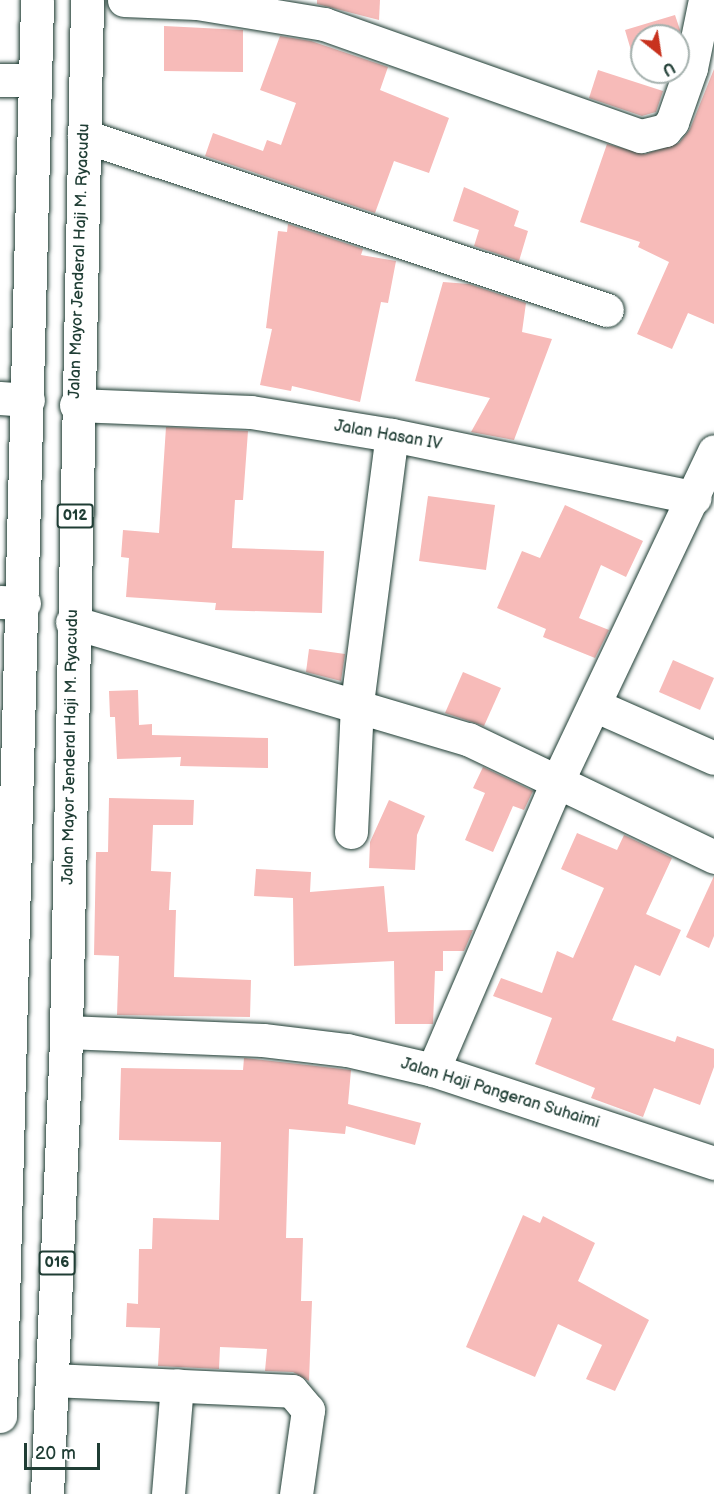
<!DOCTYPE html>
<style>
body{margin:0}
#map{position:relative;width:714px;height:1494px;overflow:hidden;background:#fff;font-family:"Balsamiq Sans",sans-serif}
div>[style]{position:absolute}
.building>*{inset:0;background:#f7bbb9}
.roads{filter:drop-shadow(0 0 2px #1f3d34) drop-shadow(0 0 2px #1f3d34)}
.minor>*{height:33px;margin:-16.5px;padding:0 16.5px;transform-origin:16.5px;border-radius:16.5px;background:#fff}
.major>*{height:33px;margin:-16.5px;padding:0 16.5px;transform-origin:16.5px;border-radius:16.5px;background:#fff}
span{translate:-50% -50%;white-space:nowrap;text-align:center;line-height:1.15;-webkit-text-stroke:5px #fff;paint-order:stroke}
.shield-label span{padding:2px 4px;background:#fff;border:2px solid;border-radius:4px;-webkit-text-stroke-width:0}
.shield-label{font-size:15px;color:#1f3d34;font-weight:700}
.street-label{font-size:16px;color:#1f3d34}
.north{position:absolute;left:630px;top:24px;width:60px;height:60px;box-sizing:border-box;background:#fff;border:2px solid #a5b1ae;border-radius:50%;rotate:150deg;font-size:16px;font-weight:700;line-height:24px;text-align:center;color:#1f3d34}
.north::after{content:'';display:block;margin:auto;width:21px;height:27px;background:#c8321e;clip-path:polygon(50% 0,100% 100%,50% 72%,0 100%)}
.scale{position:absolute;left:24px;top:1443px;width:76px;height:27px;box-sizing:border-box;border:3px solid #1f3d34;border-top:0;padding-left:8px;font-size:18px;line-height:21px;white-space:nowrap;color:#1f3d34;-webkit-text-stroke:4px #fff;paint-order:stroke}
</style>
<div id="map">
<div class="building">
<i style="clip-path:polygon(317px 0,380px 0,379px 20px,317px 4px)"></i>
<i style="clip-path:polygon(675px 15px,680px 30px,678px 38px,642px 36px,642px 62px,635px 64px,625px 30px)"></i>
<i style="clip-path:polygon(164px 26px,243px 30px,243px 72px,164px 71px)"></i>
<i style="clip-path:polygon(280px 36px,311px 41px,388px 67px,380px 90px,449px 118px,429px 173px,394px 161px,375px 213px,205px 156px,213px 133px,263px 151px,267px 140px,281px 145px,296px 103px,260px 90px)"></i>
<i style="clip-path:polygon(714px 69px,714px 324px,688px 313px,672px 349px,637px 334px,669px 262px,638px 247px,640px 242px,580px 222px,607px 144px,645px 154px,679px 143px,690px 129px)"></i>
<i style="clip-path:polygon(598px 70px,663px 91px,656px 112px,642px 116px,589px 98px)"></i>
<i style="clip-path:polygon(464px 187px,519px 211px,514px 226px,528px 231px,519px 261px,474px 246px,479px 230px,453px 221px)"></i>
<i style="clip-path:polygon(288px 224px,363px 249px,361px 255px,396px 261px,388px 303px,381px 302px,360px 402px,292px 386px,291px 391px,260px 385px,272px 329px,266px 328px,278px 231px,287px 232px)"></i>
<i style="clip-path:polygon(443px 282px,469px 284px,526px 303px,522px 332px,552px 339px,514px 440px,471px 432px,490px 398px,415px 381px)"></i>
<i style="clip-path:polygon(166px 427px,248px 431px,243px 500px,235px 500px,232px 548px,324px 551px,322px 613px,215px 610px,216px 603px,126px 597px,129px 558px,121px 557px,123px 530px,159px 533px)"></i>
<i style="clip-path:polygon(428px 496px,495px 505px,486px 570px,419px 561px)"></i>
<i style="clip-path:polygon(565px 505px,643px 541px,626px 577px,601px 565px,579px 618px,609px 630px,595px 658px,543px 637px,546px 629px,497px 608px,522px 551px,540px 558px)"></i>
<i style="clip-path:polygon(309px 649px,345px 654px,341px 681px,306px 672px)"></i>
<i style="clip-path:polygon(673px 660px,714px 678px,700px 710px,659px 692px)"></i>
<i style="clip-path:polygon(463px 672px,501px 688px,484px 726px,445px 713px)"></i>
<i style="clip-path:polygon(138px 690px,139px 725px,152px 724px,152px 735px,268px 738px,268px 768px,180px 766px,181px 757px,117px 759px,115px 717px,110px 717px,109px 691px)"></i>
<i style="clip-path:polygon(483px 767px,533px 791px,524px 810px,513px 806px,493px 852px,465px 840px,485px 793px,473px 788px)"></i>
<i style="clip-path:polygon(109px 798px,194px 800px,193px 825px,153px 825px,151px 871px,171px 872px,169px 910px,176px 910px,174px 977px,251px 980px,250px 1017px,117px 1015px,119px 956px,94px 955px,96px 852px,108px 852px)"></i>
<i style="clip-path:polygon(389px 800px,425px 816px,417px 835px,415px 870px,369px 868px,370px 842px)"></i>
<i style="clip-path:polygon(577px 833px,617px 850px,624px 835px,672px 858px,646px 914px,681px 930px,660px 976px,635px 965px,612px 1020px,675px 1042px,677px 1036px,714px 1049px,714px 1067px,700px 1105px,654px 1088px,643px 1117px,591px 1098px,595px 1088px,535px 1064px,552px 1018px,493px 996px,501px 978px,542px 993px,557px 951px,573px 958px,604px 888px,561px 869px)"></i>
<i style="clip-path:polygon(256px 869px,311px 872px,310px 892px,384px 886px,388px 932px,473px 930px,464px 951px,443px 951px,443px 971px,435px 971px,433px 1024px,395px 1024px,394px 961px,294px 966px,293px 898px,254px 896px)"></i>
<i style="clip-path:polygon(714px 876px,714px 936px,709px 948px,686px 937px)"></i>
<i style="clip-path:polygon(244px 1058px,351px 1070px,348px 1104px,421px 1123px,415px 1145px,346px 1126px,345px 1134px,289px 1129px,286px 1238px,303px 1238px,301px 1301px,312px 1301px,309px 1381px,293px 1372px,265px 1371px,267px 1349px,220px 1347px,219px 1369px,158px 1366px,160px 1328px,126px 1327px,127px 1303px,138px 1304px,139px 1249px,152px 1249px,153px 1218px,219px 1220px,221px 1142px,119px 1140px,121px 1068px,243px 1070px)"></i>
<i style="clip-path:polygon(523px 1215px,540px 1223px,543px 1216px,595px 1243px,578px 1281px,649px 1320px,615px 1391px,586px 1379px,602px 1345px,558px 1324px,535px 1377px,466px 1347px)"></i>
</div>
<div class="roads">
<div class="minor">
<i style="left:124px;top:0;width:73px;rotate:2.4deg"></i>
<i style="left:197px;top:3px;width:129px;rotate:9.4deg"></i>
<i style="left:324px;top:24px;width:336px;rotate:19.5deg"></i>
<i style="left:641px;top:136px;width:25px;rotate:-14deg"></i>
<i style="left:665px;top:130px;width:11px;rotate:-49deg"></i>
<i style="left:672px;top:122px;width:57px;rotate:-70.6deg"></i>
<i style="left:691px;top:68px;width:69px;rotate:-78.4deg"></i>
<i style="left:0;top:80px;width:34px"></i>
<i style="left:84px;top:136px;width:551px;rotate:18.4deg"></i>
<i style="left:0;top:398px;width:28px;rotate:4deg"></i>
<i style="left:76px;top:405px;width:175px;rotate:2.3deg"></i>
<i style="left:251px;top:412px;width:143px;rotate:9.3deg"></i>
<i style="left:392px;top:435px;width:309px;rotate:11.7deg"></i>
<i style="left:0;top:602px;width:24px;rotate:2deg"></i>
<i style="left:72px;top:622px;width:413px;rotate:16.5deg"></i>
<i style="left:468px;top:739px;width:273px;rotate:25.6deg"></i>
<i style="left:594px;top:705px;width:131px;rotate:23.8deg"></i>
<i style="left:351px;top:832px;width:129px;rotate:-87.3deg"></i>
<i style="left:357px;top:703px;width:270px;rotate:-82.6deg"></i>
<i style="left:433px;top:1070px;width:314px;rotate:-66.7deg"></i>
<i style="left:557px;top:782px;width:366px;rotate:-64.6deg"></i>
<i style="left:52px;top:1380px;width:240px;rotate:2.6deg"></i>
<i style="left:292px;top:1391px;width:25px;rotate:50deg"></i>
<i style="left:308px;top:1410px;width:85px;rotate:98.1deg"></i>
<i style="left:168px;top:1494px;width:109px;rotate:-85.3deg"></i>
</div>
<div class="major">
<i style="left:66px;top:1032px;width:197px;rotate:2.3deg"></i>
<i style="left:263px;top:1040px;width:85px;rotate:6.8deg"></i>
<i style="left:347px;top:1050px;width:88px;rotate:13.1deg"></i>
<i style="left:433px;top:1070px;width:296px;rotate:18.3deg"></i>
<i style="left:0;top:1416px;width:1416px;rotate:-88.5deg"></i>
<i style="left:47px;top:1494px;width:462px;rotate:-87.6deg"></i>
<i style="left:66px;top:1032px;width:1032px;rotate:-88.83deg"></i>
</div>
</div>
<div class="shield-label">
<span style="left:75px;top:516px">012</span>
<span style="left:57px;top:1263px">016</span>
</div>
<div class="street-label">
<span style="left:80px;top:261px;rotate:-88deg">Jalan Mayor Jenderal Haji M. Ryacudu</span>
<span style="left:388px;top:436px;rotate:10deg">Jalan Hasan IV</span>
<span style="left:71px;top:747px;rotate:-89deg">Jalan Mayor Jenderal Haji M. Ryacudu</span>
<span style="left:500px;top:1094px;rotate:17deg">Jalan Haji Pangeran Suhaimi</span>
</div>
<div class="north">U</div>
<div class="scale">20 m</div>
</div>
